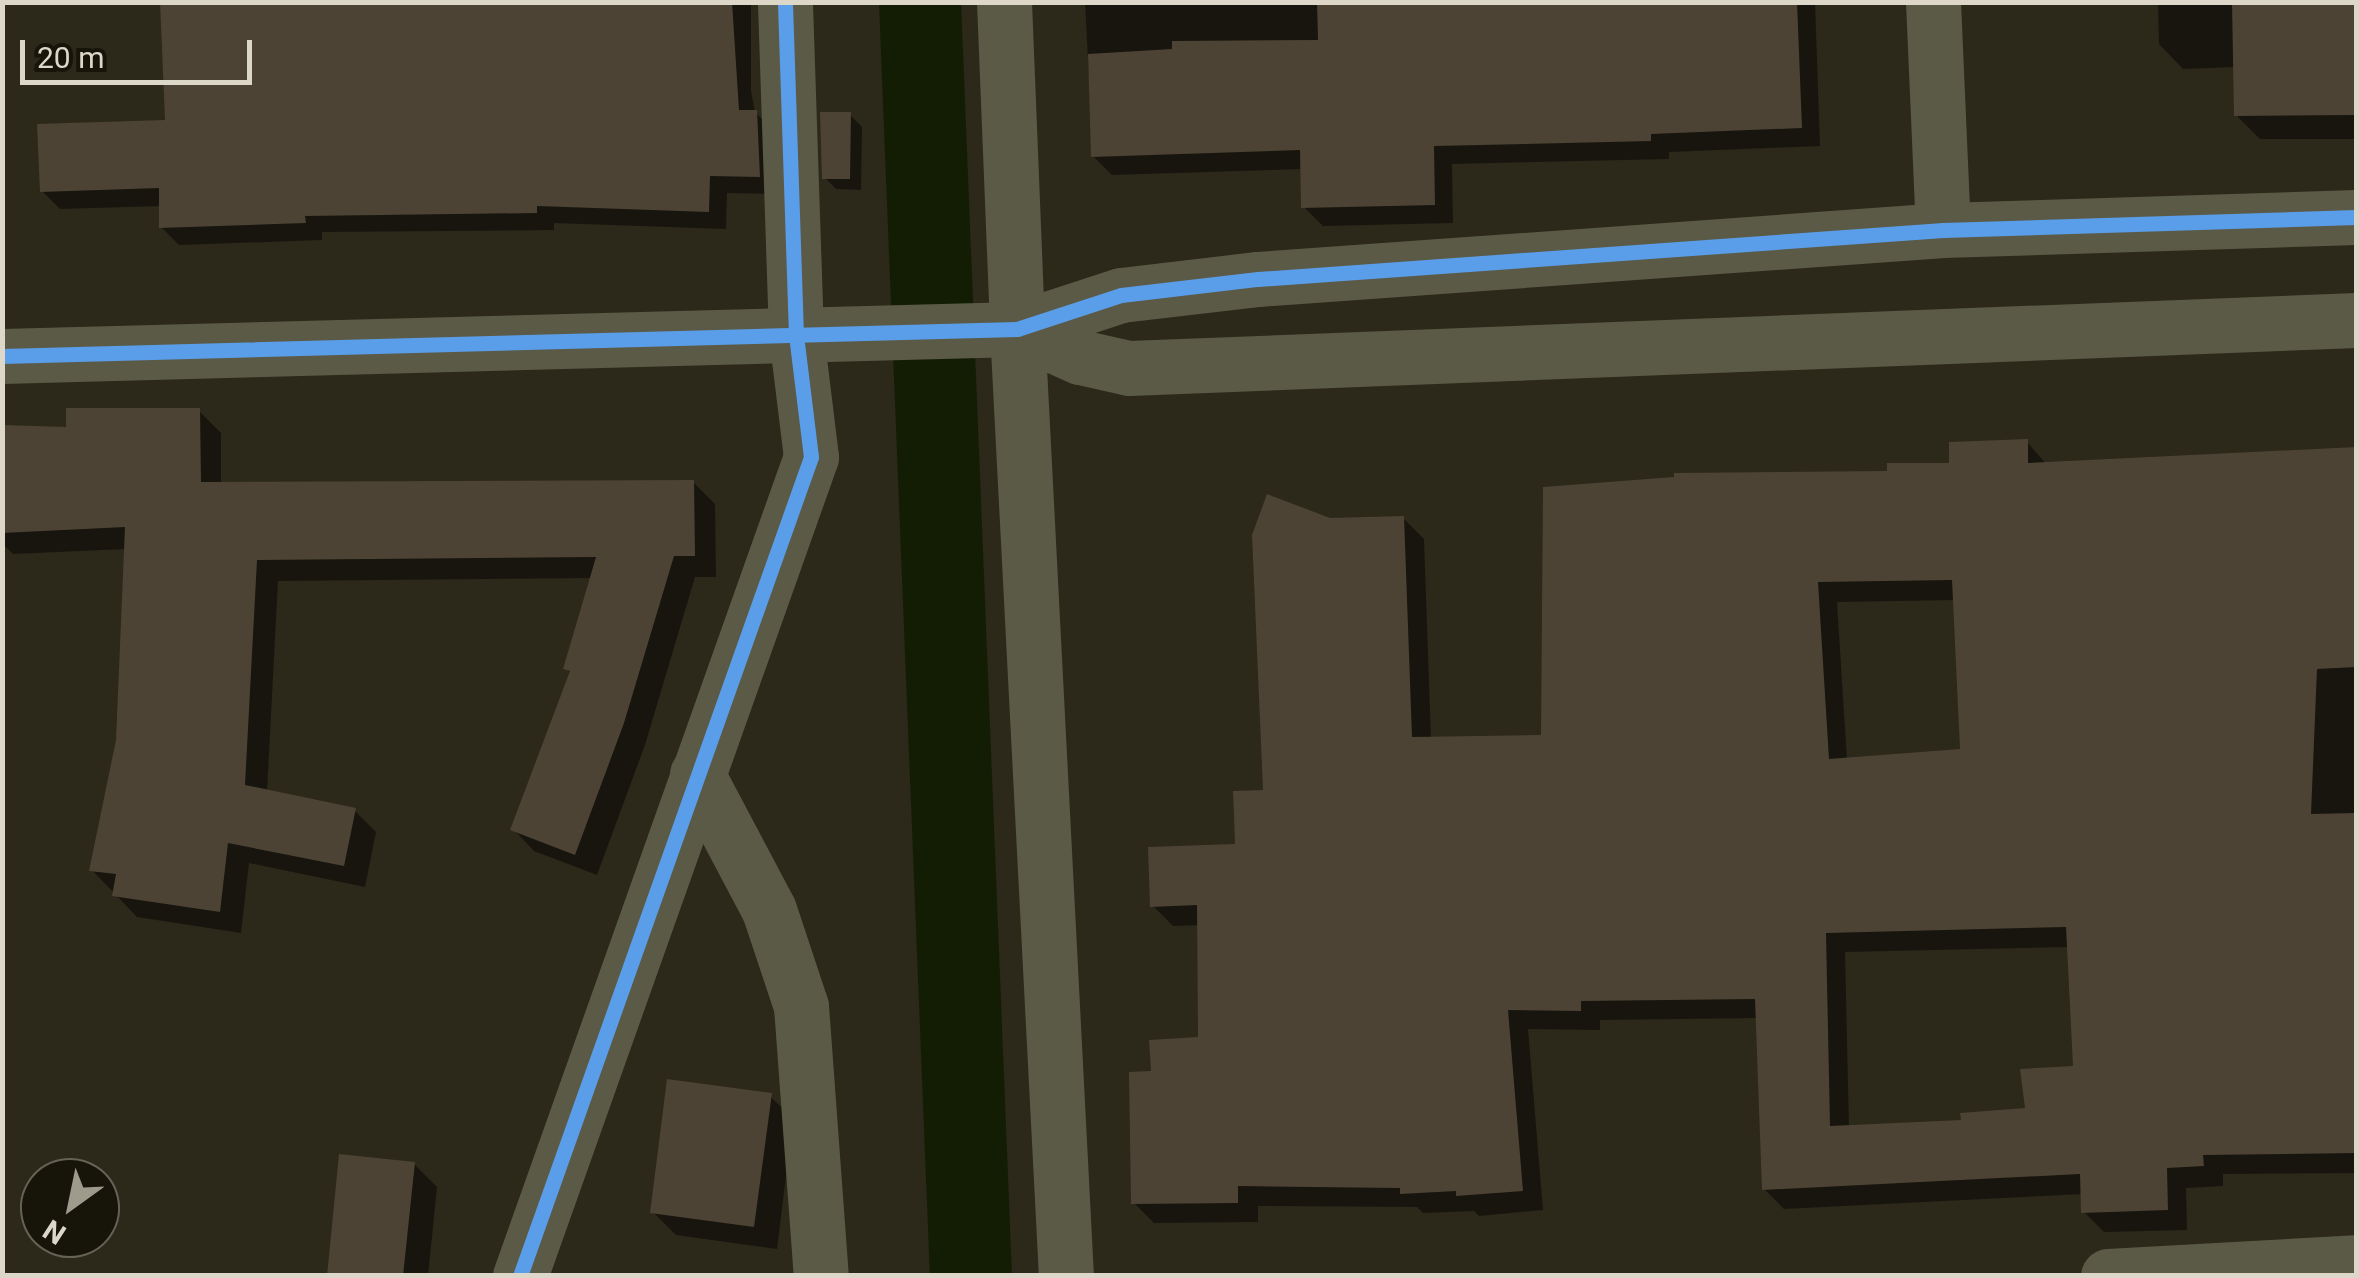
<!DOCTYPE html>
<style>
body{margin:0}
#map{position:relative;width:2359px;height:1278px;overflow:hidden;background:#2c281a;font-family:Roboto,sans-serif}
div>[style]{position:absolute}
.shadow>*{inset:0;background:#0007}
.canal>*{height:82px;margin:-41px;padding:0 41px;transform-origin:41px;border-radius:41px;background:#131d04}
.building>*{inset:0;background:#4c4335}
.minor>*{height:55px;margin:-27.5px;padding:0 27.5px;transform-origin:27.5px;border-radius:27.5px;background:#5b5a46}
.cycleway>*{height:15px;margin:-7.5px;padding:0 7.5px;transform-origin:7.5px;border-radius:7.5px;background:#5a9eea}
span{translate:-50% -50%;white-space:nowrap;text-align:center;line-height:1.15;-webkit-text-stroke:10px #171409;paint-order:stroke}
.frame{position:absolute;inset:0;border:5px solid #dcd7c9;pointer-events:none}
.north{position:absolute;left:20px;top:1158px;width:100px;height:100px;box-sizing:border-box;background:#171409;border:2px solid #666256;border-radius:50%;rotate:213deg;font-size:28px;font-weight:700;line-height:40px;text-align:center;color:#dcd7c9}
.north::after{content:'';display:block;margin:auto;width:35px;height:45px;background:#9e9a8c;clip-path:polygon(50% 0,100% 100%,50% 72%,0 100%)}
.scale{position:absolute;left:20px;top:40px;width:232px;height:45px;box-sizing:border-box;border:5px solid #dcd7c9;border-top:0;padding-left:12px;font-size:30px;line-height:35px;white-space:nowrap;color:#dcd7c9;-webkit-text-stroke:8px #171409;paint-order:stroke}
</style>
<div id="map">
<div class="shadow">
<i style="clip-path:polygon(164px 2px,751px 2px,751px 91px,755px 112px,774px 131px,776px 194px,727px 193px,726px 229px,554px 223px,554px 230px,322px 232px,322px 240px,179px 245px,161px 227px,162px 206px,60px 209px,42px 191px,167px 122px)"></i>
<i style="clip-path:polygon(1085px 2px,1815px 2px,1820px 146px,1669px 152px,1669px 159px,1452px 164px,1453px 223px,1323px 226px,1304px 207px,1303px 169px,1112px 175px,1093px 156px)"></i>
<i style="clip-path:polygon(2158px 2px,2356px 2px,2356px 139px,2260px 139px,2236px 115px,2235px 67px,2183px 69px,2159px 44px)"></i>
<i style="clip-path:polygon(850px 115px,862px 127px,861px 190px,836px 189px,825px 178px)"></i>
<i style="clip-path:polygon(199px 411px,221px 433px,221px 485px,693px 482px,715px 504px,716px 577px,695px 577px,645px 745px,597px 875px,534px 851px,513px 829px,572px 674px,566px 668px,592px 578px,278px 581px,267px 792px,354px 810px,376px 832px,365px 887px,249px 863px,241px 933px,137px 917px,92px 870px,118px 740px,126px 549px,13px 554px,2px 543px,2px 428px,68px 430px)"></i>
<i style="clip-path:polygon(evenodd,2027px 442px,2047px 465px,2356px 450px,2356px 1173px,2223px 1174px,2223px 1186px,2186px 1188px,2187px 1230px,2104px 1232px,2084px 1212px,2083px 1194px,1784px 1209px,1764px 1189px,1758px 1018px,1600px 1020px,1600px 1030px,1528px 1029px,1543px 1210px,1479px 1216px,1474px 1211px,1423px 1213px,1417px 1207px,1258px 1206px,1258px 1222px,1154px 1223px,1134px 1203px,1154px 1074px,1200px 1039px,1200px 925px,1173px 926px,1153px 906px,1238px 847px,1266px 793px,1329px 520px,1403px 518px,1424px 539px,1431px 739px,1544px 737px,1889px 474px,1952px 466px,2027px 442px,1955px 600px,1962px 751px,1847px 760px,1837px 602px,1955px 600px,2027px 442px,2070px 947px,2076px 1068px,2028px 1111px,1963px 1122px,1849px 1128px,1845px 952px,2070px 947px)"></i>
<i style="clip-path:polygon(770px 1096px,793px 1119px,777px 1249px,676px 1235px,653px 1212px)"></i>
<i style="clip-path:polygon(414px 1164px,437px 1187px,428px 1276px,330px 1276px)"></i>
</div>
<div class="canal">
<i style="left:920px;top:2px;width:1275px;rotate:87.71deg"></i>
</div>
<div class="building">
<i style="clip-path:polygon(160px 2px,732px 2px,739px 110px,757px 110px,760px 177px,710px 176px,709px 212px,537px 206px,537px 213px,305px 216px,306px 223px,159px 228px,159px 188px,40px 192px,37px 124px,165px 120px)"></i>
<i style="clip-path:polygon(1317px 2px,1797px 2px,1802px 128px,1651px 134px,1651px 141px,1434px 146px,1435px 205px,1301px 208px,1300px 150px,1091px 157px,1088px 54px,1172px 49px,1172px 41px,1318px 40px)"></i>
<i style="clip-path:polygon(2232px 2px,2356px 2px,2356px 115px,2234px 116px)"></i>
<i style="clip-path:polygon(820px 112px,851px 112px,850px 179px,822px 179px)"></i>
<i style="clip-path:polygon(66px 408px,200px 408px,201px 482px,694px 480px,695px 556px,674px 556px,624px 723px,575px 855px,510px 830px,570px 671px,563px 669px,596px 557px,257px 560px,245px 785px,356px 808px,344px 866px,228px 843px,220px 912px,112px 896px,116px 874px,89px 871px,116px 740px,125px 527px,2px 533px,2px 425px,66px 427px)"></i>
<i style="clip-path:polygon(evenodd,2028px 439px,2028px 463px,2356px 447px,2356px 667px,2317px 669px,2311px 814px,2356px 813px,2356px 1153px,2203px 1155px,2204px 1166px,2167px 1168px,2168px 1210px,2081px 1213px,2080px 1174px,1762px 1190px,1755px 999px,1581px 1001px,1581px 1011px,1508px 1010px,1523px 1191px,1456px 1196px,1456px 1191px,1400px 1194px,1400px 1188px,1238px 1186px,1238px 1203px,1131px 1204px,1129px 1072px,1151px 1071px,1149px 1040px,1198px 1037px,1197px 905px,1150px 907px,1148px 847px,1235px 844px,1233px 791px,1263px 790px,1252px 535px,1267px 494px,1330px 518px,1404px 516px,1412px 737px,1541px 735px,1543px 487px,1674px 477px,1674px 473px,1887px 471px,1887px 463px,1949px 463px,1949px 442px,2028px 439px,1952px 580px,1960px 749px,1829px 759px,1818px 582px,1952px 580px,2028px 439px,2066px 927px,2073px 1066px,2020px 1069px,2025px 1108px,1960px 1113px,1961px 1120px,1830px 1126px,1826px 933px,2066px 927px)"></i>
<i style="clip-path:polygon(667px 1079px,772px 1093px,754px 1227px,650px 1213px)"></i>
<i style="clip-path:polygon(339px 1154px,415px 1162px,403px 1276px,327px 1276px)"></i>
</div>
<div class="minor">
<i style="left:1004px;top:2px;width:327px;rotate:87.7deg"></i>
<i style="left:1017px;top:329px;width:948px;rotate:87.04deg"></i>
<i style="left:1933px;top:2px;width:228px;rotate:87.5deg"></i>
<i style="left:1017px;top:329px;width:69px;rotate:24deg"></i>
<i style="left:1080px;top:357px;width:50px;rotate:12.7deg"></i>
<i style="left:1129px;top:368px;width:1228px;rotate:-2.24deg"></i>
<i style="left:2px;top:356px;width:1015px;rotate:-1.52deg"></i>
<i style="left:1017px;top:329px;width:109px;rotate:-18.1deg"></i>
<i style="left:1121px;top:295px;width:138px;rotate:-6.7deg"></i>
<i style="left:1258px;top:279px;width:687px;rotate:-4.09deg"></i>
<i style="left:1943px;top:230px;width:413px;rotate:-1.8deg"></i>
<i style="left:697px;top:774px;width:154px;rotate:62.1deg"></i>
<i style="left:769px;top:910px;width:101px;rotate:71.6deg"></i>
<i style="left:801px;top:1006px;width:271px;rotate:85.8deg"></i>
<i style="left:520px;top:1276px;width:869px;rotate:-70.44deg"></i>
<i style="left:811px;top:457px;width:123px;rotate:-97deg"></i>
<i style="left:796px;top:335px;width:333px;rotate:-91.9deg"></i>
<i style="left:2108px;top:1276px;width:248px;rotate:-3.2deg"></i>
</div>
<div class="cycleway">
<i style="left:2px;top:356px;width:1015px;rotate:-1.52deg"></i>
<i style="left:1017px;top:329px;width:109px;rotate:-18.1deg"></i>
<i style="left:1121px;top:295px;width:138px;rotate:-6.7deg"></i>
<i style="left:1258px;top:279px;width:687px;rotate:-4.09deg"></i>
<i style="left:1943px;top:230px;width:413px;rotate:-1.8deg"></i>
<i style="left:520px;top:1276px;width:869px;rotate:-70.44deg"></i>
<i style="left:811px;top:457px;width:123px;rotate:-97deg"></i>
<i style="left:796px;top:335px;width:333px;rotate:-91.9deg"></i>
</div>
<div class="frame"></div>
<div class="north">N</div>
<div class="scale">20 m</div>
</div>
